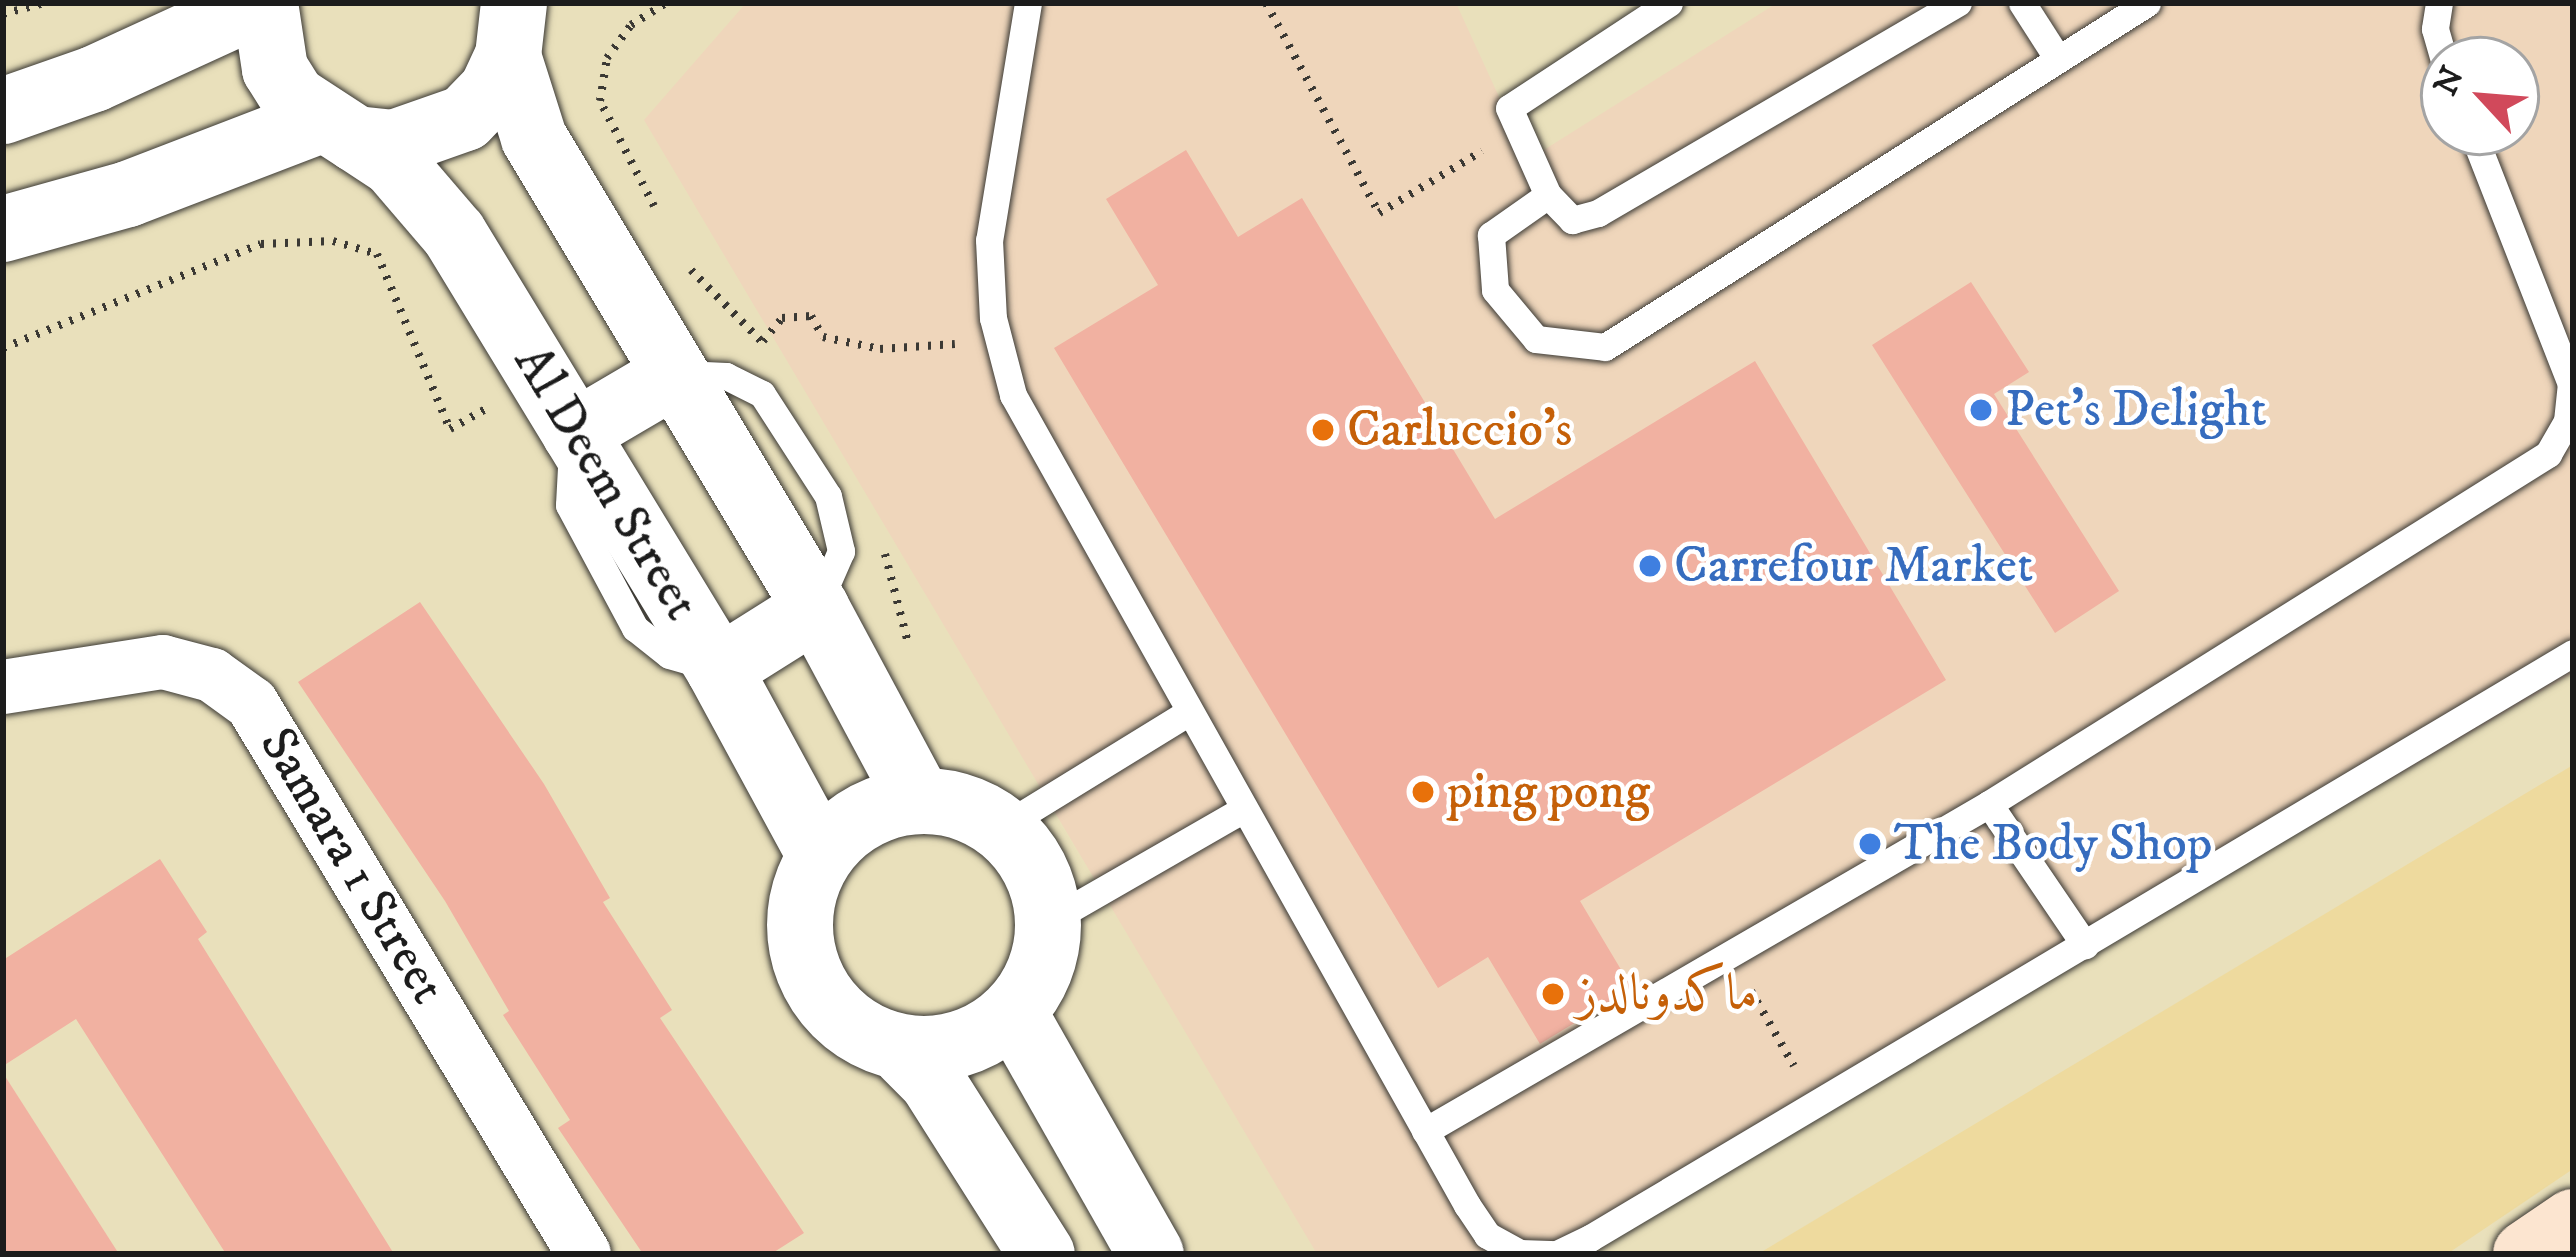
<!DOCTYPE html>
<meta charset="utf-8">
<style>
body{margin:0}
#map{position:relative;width:2576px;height:1257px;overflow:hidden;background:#e9e0bb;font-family:"IM FELL DW Pica",Amiri,serif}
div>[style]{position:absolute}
.built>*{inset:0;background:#efd6bb}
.sand>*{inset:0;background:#eeda9e}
.building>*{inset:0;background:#f1b1a1}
.path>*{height:8px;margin-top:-4px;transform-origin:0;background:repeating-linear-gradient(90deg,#3b3934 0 3px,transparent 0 12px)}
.roads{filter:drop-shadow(0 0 3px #3b3934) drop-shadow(0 0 3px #3b3934)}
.service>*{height:27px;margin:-13.5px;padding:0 13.5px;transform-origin:13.5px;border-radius:13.5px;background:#fff}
.minor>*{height:54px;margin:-27px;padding:0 27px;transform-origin:27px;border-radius:27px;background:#fff}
.tertiary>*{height:66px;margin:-33px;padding:0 33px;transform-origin:33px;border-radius:33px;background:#fff}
.tertiary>.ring{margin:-33px;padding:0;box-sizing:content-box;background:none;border:66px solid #fff;border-radius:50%}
.secondary>*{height:66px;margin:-33px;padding:0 33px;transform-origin:33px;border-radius:33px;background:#fce5d0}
.dots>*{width:33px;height:33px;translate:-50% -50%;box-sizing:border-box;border:6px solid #fff;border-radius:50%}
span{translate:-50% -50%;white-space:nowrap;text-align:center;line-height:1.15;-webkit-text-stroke:9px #fff;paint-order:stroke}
.shop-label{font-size:51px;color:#366cbe}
.left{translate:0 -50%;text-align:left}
.food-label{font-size:51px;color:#c56008}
.street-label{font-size:51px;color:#1c1c1c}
.frame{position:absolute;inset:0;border:6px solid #1c1c1c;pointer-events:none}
.north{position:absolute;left:2420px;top:36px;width:120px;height:120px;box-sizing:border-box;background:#fff;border:3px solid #a4a4a4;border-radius:50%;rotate:296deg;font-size:33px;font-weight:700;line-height:48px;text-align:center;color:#1c1c1c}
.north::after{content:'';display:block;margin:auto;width:42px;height:54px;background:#d1495b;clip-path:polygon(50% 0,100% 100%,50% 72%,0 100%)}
</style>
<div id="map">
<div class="built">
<i style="clip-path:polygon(evenodd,746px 3px,1456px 3px,1528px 160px,1777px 3px,2573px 3px,2573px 673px,1575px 1254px,1317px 1254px,644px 120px,746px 3px,2444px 60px,2516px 60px,2516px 132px,2444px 132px,2444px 60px)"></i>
</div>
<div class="sand">
<i style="clip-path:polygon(2573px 765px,2573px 1169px,2447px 1254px,1758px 1254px)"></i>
</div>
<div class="building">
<i style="clip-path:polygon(1186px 150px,1238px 237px,1302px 198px,1495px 519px,1755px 361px,1946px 680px,1580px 901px,1632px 988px,1540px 1044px,1488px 957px,1438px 988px,1054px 348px,1158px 285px,1106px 199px)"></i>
<i style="clip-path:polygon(1971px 282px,2029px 372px,1994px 394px,2119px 591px,2055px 633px,1872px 345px)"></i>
<i style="clip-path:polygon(420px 602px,544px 784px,610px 898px,603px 902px,672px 1010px,660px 1018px,804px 1233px,771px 1254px,643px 1254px,558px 1128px,570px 1120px,503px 1015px,509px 1011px,445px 901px,298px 682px)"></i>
<i style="clip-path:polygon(160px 859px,207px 932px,198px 939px,394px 1254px,226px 1254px,76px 1019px,3px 1066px,3px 960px)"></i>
<i style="clip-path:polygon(3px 1073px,119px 1254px,3px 1254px)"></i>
</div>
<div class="path">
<i style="left:1266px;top:3px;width:238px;rotate:61.7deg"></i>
<i style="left:1379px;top:213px;width:120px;rotate:-31deg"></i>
<i style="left:3px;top:14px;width:42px;rotate:-15deg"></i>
<i style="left:654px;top:206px;width:118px;rotate:-117.2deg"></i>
<i style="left:600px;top:101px;width:44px;rotate:-80.8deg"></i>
<i style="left:607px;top:58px;width:41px;rotate:-54deg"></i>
<i style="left:631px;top:25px;width:41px;rotate:-32.2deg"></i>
<i style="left:691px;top:270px;width:105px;rotate:45.4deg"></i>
<i style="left:763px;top:341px;width:30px;rotate:-50deg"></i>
<i style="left:782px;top:318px;width:29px;rotate:-4deg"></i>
<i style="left:811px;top:316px;width:24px;rotate:60deg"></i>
<i style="left:823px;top:337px;width:58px;rotate:11.9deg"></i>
<i style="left:880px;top:349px;width:75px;rotate:-3.8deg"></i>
<i style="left:3px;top:348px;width:278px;rotate:-22deg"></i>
<i style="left:261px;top:244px;width:72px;rotate:-2.4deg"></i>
<i style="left:333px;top:241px;width:46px;rotate:16.5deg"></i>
<i style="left:377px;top:254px;width:190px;rotate:67.4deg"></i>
<i style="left:450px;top:429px;width:47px;rotate:-29.3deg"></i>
<i style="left:885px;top:554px;width:88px;rotate:75.5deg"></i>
<i style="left:1751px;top:991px;width:86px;rotate:60.2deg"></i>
</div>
<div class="roads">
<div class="service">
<i style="left:1028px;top:3px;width:240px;rotate:99.3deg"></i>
<i style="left:989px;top:240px;width:78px;rotate:87.1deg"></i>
<i style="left:993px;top:318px;width:80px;rotate:75.4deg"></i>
<i style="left:1013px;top:395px;width:929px;rotate:60.73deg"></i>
<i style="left:1467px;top:1205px;width:36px;rotate:56deg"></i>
<i style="left:1487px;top:1235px;width:38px;rotate:29deg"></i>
<i style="left:1520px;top:1253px;width:37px;rotate:2deg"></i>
<i style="left:1557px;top:1254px;width:37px;rotate:-26deg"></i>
<i style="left:1590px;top:1238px;width:1144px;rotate:-30.76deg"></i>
<i style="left:1669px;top:3px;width:191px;rotate:146.7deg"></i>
<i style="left:1509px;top:108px;width:95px;rotate:65.9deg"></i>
<i style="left:1548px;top:195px;width:35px;rotate:46deg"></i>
<i style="left:1572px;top:220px;width:27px;rotate:-15deg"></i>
<i style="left:1598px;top:213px;width:417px;rotate:-30.3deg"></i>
<i style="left:2022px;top:3px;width:63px;rotate:57.3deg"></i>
<i style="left:2439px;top:3px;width:26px;rotate:99deg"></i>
<i style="left:2435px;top:29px;width:33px;rotate:74deg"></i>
<i style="left:1548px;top:195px;width:70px;rotate:144.9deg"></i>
<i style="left:1491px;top:235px;width:55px;rotate:85.8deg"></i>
<i style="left:1495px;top:290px;width:64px;rotate:50.1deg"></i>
<i style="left:1536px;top:339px;width:69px;rotate:6.6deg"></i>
<i style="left:1605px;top:347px;width:642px;rotate:-32.4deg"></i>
<i style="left:683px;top:374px;width:43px;rotate:2.7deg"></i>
<i style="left:726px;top:376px;width:40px;rotate:26.6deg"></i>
<i style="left:762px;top:394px;width:121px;rotate:57.1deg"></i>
<i style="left:828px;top:496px;width:57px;rotate:76.7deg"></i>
<i style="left:841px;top:551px;width:58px;rotate:113.5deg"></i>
<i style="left:572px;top:449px;width:56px;rotate:93.1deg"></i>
<i style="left:569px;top:505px;width:140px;rotate:61.8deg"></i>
<i style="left:635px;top:628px;width:43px;rotate:38.5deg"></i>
<i style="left:669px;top:655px;width:40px;rotate:16deg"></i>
<i style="left:1989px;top:804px;width:171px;rotate:55.8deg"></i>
<i style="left:1002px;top:827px;width:220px;rotate:-31.6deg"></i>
<i style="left:1049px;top:921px;width:225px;rotate:-29.9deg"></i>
<i style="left:1425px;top:1131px;width:652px;rotate:-30.1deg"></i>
<i style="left:1989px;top:804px;width:660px;rotate:-32.05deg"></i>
<i style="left:2548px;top:454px;width:38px;rotate:-60deg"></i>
<i style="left:2567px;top:421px;width:37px;rotate:-84deg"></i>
<i style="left:2571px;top:384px;width:271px;rotate:-111.4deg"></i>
</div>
<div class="minor">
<i style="left:3px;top:687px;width:162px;rotate:-8.9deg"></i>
<i style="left:163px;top:662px;width:51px;rotate:14.9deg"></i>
<i style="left:212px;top:675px;width:49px;rotate:35.9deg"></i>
<i style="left:252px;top:704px;width:642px;rotate:58.88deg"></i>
</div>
<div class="tertiary">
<i style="left:265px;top:3px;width:67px;rotate:81.4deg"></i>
<i style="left:275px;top:69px;width:34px;rotate:58deg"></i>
<i style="left:293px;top:98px;width:75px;rotate:33.1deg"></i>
<i style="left:356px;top:139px;width:38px;rotate:6deg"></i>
<i style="left:394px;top:143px;width:75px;rotate:-19.4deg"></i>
<i style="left:465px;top:118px;width:39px;rotate:-46deg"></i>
<i style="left:492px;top:90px;width:38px;rotate:-65deg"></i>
<i style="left:508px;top:56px;width:53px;rotate:-83.5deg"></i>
<i style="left:508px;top:56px;width:86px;rotate:72.4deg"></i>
<i style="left:534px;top:138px;width:548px;rotate:59.04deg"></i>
<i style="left:816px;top:608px;width:218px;rotate:61.8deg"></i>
<i style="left:3px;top:111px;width:96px;rotate:-19.4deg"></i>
<i style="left:94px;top:79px;width:183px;rotate:-24.6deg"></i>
<i style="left:356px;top:139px;width:45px;rotate:33.3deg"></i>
<i style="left:394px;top:164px;width:92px;rotate:49.4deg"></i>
<i style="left:454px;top:234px;width:509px;rotate:58.65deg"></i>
<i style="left:719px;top:669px;width:212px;rotate:61.5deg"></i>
<i style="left:3px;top:229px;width:130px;rotate:-15.6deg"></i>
<i style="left:128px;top:194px;width:204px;rotate:-21deg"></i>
<i style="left:575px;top:433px;width:115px;rotate:-30.4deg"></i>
<i style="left:719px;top:669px;width:115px;rotate:-32.2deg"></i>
<i class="ring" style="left:800px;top:801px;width:182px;height:182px"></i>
<i style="left:1014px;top:1013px;width:277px;rotate:60.4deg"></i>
<i style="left:905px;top:1054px;width:38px;rotate:45deg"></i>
<i style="left:932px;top:1081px;width:205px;rotate:57.6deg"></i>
</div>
<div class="secondary">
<i style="left:2526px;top:1254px;width:57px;rotate:-34.2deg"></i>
</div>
</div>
<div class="dots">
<i style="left:1981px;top:410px;background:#3f7fe0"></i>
<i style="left:1323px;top:430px;background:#e8710a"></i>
<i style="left:1650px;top:566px;background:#3f7fe0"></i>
<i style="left:1423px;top:792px;background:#e8710a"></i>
<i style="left:1870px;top:844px;background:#3f7fe0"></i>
<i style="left:1553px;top:994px;background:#e8710a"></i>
</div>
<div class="shop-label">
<span class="left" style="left:2005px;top:410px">Pet's Delight</span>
<span class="left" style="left:1674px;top:566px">Carrefour Market</span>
<span class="left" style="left:1894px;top:844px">The Body Shop</span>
</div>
<div class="food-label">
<span class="left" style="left:1347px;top:430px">Carluccio's</span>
<span class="left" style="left:1447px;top:792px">ping pong</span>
<span class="left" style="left:1577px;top:994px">ماكدونالدز</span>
</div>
<div class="street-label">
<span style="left:606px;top:483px;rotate:59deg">Al Deem Street</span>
<span style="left:352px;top:866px;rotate:59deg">Samara 1 Street</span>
</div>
<div class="frame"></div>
<div class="north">N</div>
</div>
